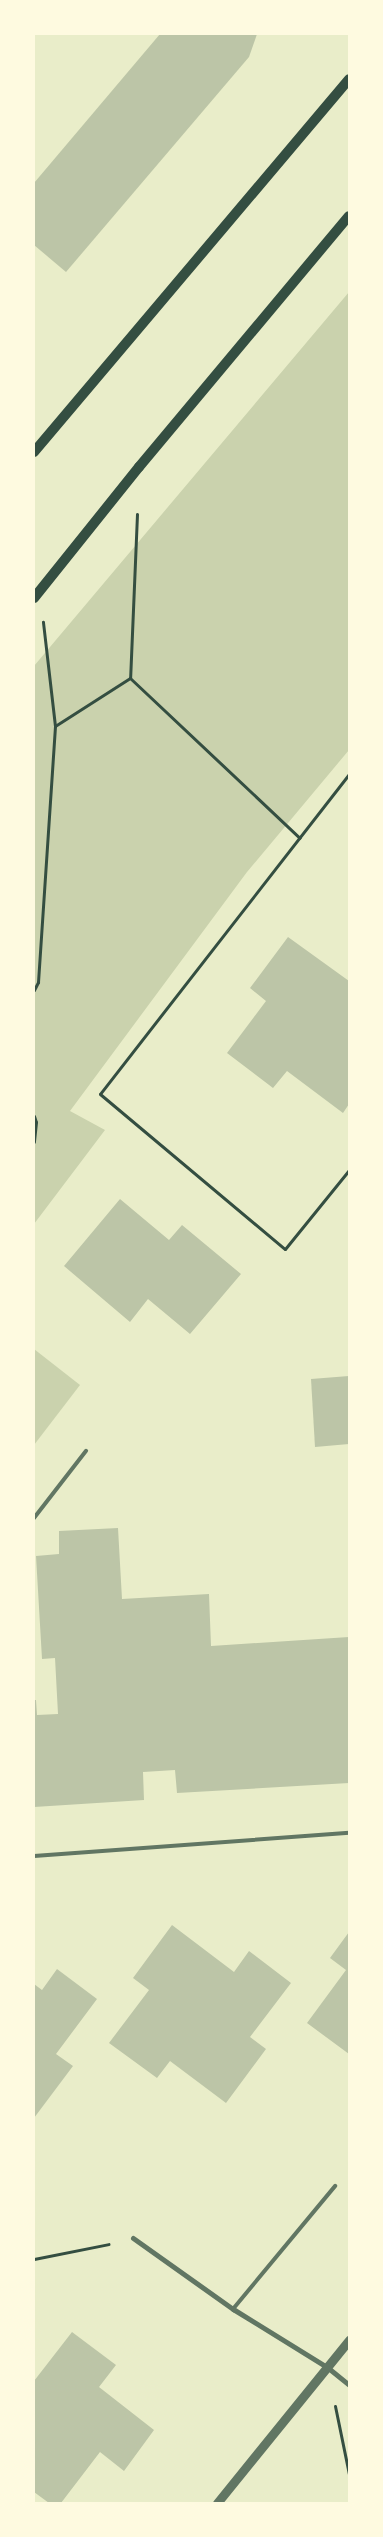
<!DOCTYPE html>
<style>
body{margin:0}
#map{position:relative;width:383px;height:2537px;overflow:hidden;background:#e9edc9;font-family:"DM Sans",sans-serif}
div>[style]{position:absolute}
.green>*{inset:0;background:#cad2ad}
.building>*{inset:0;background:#bcc5a7}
.path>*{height:3px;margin:-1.5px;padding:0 1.5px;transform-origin:1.5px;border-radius:1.5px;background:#344e41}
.service>*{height:4px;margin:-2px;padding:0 2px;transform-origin:2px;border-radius:2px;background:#617663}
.minor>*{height:5px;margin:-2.5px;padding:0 2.5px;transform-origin:2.5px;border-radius:2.5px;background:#617663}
.tertiary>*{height:9px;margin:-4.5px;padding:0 4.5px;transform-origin:4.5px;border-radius:4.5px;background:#617663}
.secondary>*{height:10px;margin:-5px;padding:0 5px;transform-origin:5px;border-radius:5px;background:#344e41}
span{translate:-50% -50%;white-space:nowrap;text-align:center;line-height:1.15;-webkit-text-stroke:4.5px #fefae0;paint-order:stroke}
.frame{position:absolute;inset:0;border:35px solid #fefae0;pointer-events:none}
</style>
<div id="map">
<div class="green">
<i style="clip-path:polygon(349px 292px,349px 750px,247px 872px,70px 1111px,105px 1130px,34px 1224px,34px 666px)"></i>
<i style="clip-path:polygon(34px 1349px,80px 1385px,34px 1445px)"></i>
</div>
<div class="building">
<i style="clip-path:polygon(160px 34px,257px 34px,249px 57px,66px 272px,34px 245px,34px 183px)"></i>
<i style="clip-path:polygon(288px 937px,349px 981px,349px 1104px,343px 1113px,287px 1071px,273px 1088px,227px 1053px,266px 1001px,250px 988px)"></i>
<i style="clip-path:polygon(120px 1199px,169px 1240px,182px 1225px,241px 1274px,190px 1334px,148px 1299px,130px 1322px,64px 1266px)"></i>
<i style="clip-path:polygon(349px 1376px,349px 1444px,315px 1447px,311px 1379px)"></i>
<i style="clip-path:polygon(118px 1528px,122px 1599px,209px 1594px,211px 1646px,349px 1637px,349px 1783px,177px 1793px,175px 1770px,143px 1772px,144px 1800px,34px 1807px,34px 1700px,36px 1700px,37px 1715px,58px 1714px,55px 1658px,42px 1659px,36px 1556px,59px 1554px,59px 1531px)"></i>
<i style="clip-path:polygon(172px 1925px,234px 1972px,249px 1951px,291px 1983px,250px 2037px,266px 2049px,226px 2103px,170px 2061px,157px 2078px,109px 2043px,149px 1990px,133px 1978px)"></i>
<i style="clip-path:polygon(349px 1932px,349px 2054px,307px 2023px,346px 1970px,330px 1958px)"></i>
<i style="clip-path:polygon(57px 1969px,97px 1999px,56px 2054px,73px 2066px,34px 2118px,34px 1984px,42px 1990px)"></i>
<i style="clip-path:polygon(72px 2332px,116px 2365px,99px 2387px,154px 2430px,124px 2471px,100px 2452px,61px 2503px,49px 2503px,34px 2492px,34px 2381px)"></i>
</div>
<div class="path">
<i style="left:137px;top:514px;width:164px;rotate:92.4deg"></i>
<i style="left:130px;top:678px;width:233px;rotate:43.3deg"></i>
<i style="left:55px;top:726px;width:89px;rotate:-32.6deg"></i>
<i style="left:349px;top:774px;width:405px;rotate:127.9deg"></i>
<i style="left:100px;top:1094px;width:241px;rotate:40deg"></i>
<i style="left:285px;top:1249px;width:102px;rotate:-51deg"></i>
<i style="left:34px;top:990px;width:9px;rotate:-63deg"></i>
<i style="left:38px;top:982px;width:257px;rotate:-86.2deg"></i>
<i style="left:55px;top:726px;width:105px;rotate:-96.6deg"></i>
<i style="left:34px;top:1116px;width:6px;rotate:72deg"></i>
<i style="left:36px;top:1122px;width:20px;rotate:96deg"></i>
<i style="left:34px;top:2259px;width:76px;rotate:-11.3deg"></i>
<i style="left:335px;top:2406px;width:69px;rotate:78.4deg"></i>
</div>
<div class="service">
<i style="left:34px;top:1518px;width:85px;rotate:-52.2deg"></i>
<i style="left:34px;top:1856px;width:316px;rotate:-4.2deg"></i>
<i style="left:233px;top:2309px;width:160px;rotate:-50.3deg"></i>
</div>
<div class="minor">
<i style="left:133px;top:2238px;width:123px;rotate:35.4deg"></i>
<i style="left:233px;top:2309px;width:110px;rotate:31.7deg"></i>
<i style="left:327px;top:2367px;width:28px;rotate:39deg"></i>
</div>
<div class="tertiary">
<i style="left:217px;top:2503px;width:210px;rotate:-51deg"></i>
</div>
<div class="secondary">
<i style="left:34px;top:452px;width:488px;rotate:-49.8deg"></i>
<i style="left:34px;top:598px;width:168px;rotate:-51.3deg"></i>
<i style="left:139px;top:467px;width:327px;rotate:-50.1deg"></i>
</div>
<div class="frame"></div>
</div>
